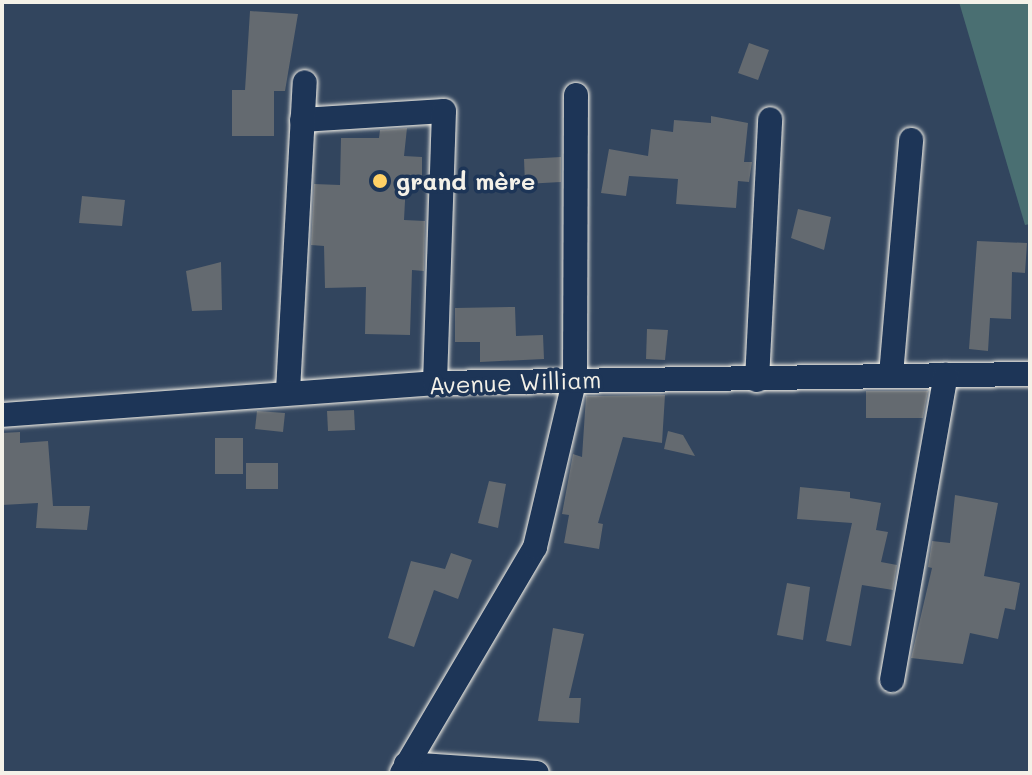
<!DOCTYPE html>
<meta charset="utf-8">
<style>
body{margin:0}
#map{position:relative;width:1032px;height:775px;overflow:hidden;background:#32455e;font-family:Mali,sans-serif}
div>[style]{position:absolute}
.green>*{inset:0;background:#4a6f72}
.building>*{inset:0;background:#646a70}
.roads{filter:drop-shadow(0 0 2px #f4f1e8) drop-shadow(0 0 2px #f4f1e8)}
.minor>*{height:24px;margin:-12px;padding:0 12px;transform-origin:12px;border-radius:12px;background:#1d3557}
.dots>*{width:22px;height:22px;translate:-50% -50%;box-sizing:border-box;border:4px solid #1d3557;border-radius:50%}
span{translate:-50% -50%;white-space:nowrap;text-align:center;line-height:1.15;-webkit-text-stroke:7px #1d3557;paint-order:stroke}
.poi-label{font-size:24px;color:#f4f1e8;font-weight:700}
.left{translate:0 -50%;text-align:left}
.street-label{font-size:24px;color:#f4f1e8}
.frame{position:absolute;inset:0;border:4px solid #f4f1e8;pointer-events:none}
</style>
<div id="map">
<div class="green">
<i style="clip-path:polygon(959px 2px,1030px 2px,1030px 224px,1025px 225px)"></i>
</div>
<div class="building">
<i style="clip-path:polygon(250px 11px,298px 14px,285px 91px,274px 91px,274px 136px,232px 136px,232px 90px,245px 90px)"></i>
<i style="clip-path:polygon(749px 43px,769px 50px,758px 80px,738px 73px)"></i>
<i style="clip-path:polygon(711px 116px,748px 123px,744px 162px,752px 162px,749px 182px,738px 181px,736px 208px,676px 204px,678px 179px,629px 176px,626px 196px,601px 193px,609px 149px,648px 156px,651px 129px,673px 132px,674px 120px,711px 123px)"></i>
<i style="clip-path:polygon(407px 128px,404px 156px,422px 157px,422px 182px,406px 182px,404px 220px,425px 221px,424px 271px,412px 270px,410px 335px,365px 334px,366px 287px,325px 288px,324px 246px,311px 245px,314px 184px,340px 185px,341px 138px,379px 138px,380px 130px)"></i>
<i style="clip-path:polygon(561px 157px,561px 182px,525px 184px,524px 159px)"></i>
<i style="clip-path:polygon(82px 196px,125px 200px,122px 226px,79px 223px)"></i>
<i style="clip-path:polygon(798px 209px,831px 217px,824px 250px,791px 238px)"></i>
<i style="clip-path:polygon(977px 241px,1027px 243px,1025px 273px,1012px 272px,1011px 319px,990px 318px,988px 351px,969px 349px)"></i>
<i style="clip-path:polygon(221px 262px,222px 310px,192px 311px,186px 271px)"></i>
<i style="clip-path:polygon(515px 307px,516px 336px,543px 335px,544px 359px,480px 362px,480px 342px,455px 342px,455px 308px)"></i>
<i style="clip-path:polygon(647px 329px,668px 330px,665px 360px,646px 359px)"></i>
<i style="clip-path:polygon(866px 391px,928px 391px,923px 418px,866px 418px)"></i>
<i style="clip-path:polygon(665px 395px,662px 443px,623px 437px,598px 523px,603px 524px,599px 549px,564px 543px,569px 515px,562px 514px,573px 454px,582px 457px,586px 396px)"></i>
<i style="clip-path:polygon(354px 410px,355px 430px,328px 431px,327px 411px)"></i>
<i style="clip-path:polygon(257px 411px,285px 413px,283px 432px,255px 429px)"></i>
<i style="clip-path:polygon(668px 431px,683px 435px,695px 456px,664px 449px)"></i>
<i style="clip-path:polygon(20px 432px,20px 443px,48px 441px,53px 506px,90px 506px,87px 530px,36px 528px,38px 503px,2px 505px,2px 433px)"></i>
<i style="clip-path:polygon(215px 438px,243px 438px,243px 474px,215px 474px)"></i>
<i style="clip-path:polygon(246px 463px,278px 463px,278px 489px,246px 489px)"></i>
<i style="clip-path:polygon(489px 481px,506px 484px,498px 528px,478px 523px)"></i>
<i style="clip-path:polygon(800px 487px,850px 492px,850px 498px,881px 503px,876px 530px,888px 532px,881px 562px,897px 565px,893px 590px,862px 585px,851px 646px,826px 641px,852px 523px,797px 519px)"></i>
<i style="clip-path:polygon(955px 495px,998px 503px,984px 576px,1020px 583px,1015px 610px,1005px 608px,998px 639px,970px 633px,963px 664px,911px 658px,932px 568px,928px 567px,932px 541px,950px 543px)"></i>
<i style="clip-path:polygon(451px 553px,472px 560px,458px 599px,434px 590px,414px 647px,388px 638px,411px 561px,445px 569px)"></i>
<i style="clip-path:polygon(787px 583px,810px 587px,803px 640px,777px 635px)"></i>
<i style="clip-path:polygon(553px 628px,584px 634px,569px 698px,581px 698px,579px 723px,538px 721px)"></i>
</div>
<div class="roads">
<div class="minor">
<i style="left:302px;top:120px;width:142px;rotate:-3.6deg"></i>
<i style="left:444px;top:111px;width:272px;rotate:91.9deg"></i>
<i style="left:891px;top:375px;width:236px;rotate:-85.1deg"></i>
<i style="left:757px;top:380px;width:261px;rotate:-87.1deg"></i>
<i style="left:288px;top:391px;width:309px;rotate:-86.9deg"></i>
<i style="left:2px;top:415px;width:434px;rotate:-4.2deg"></i>
<i style="left:435px;top:383px;width:595px;rotate:-0.87deg"></i>
<i style="left:892px;top:680px;width:310px;rotate:-80deg"></i>
<i style="left:406px;top:764px;width:131px;rotate:3.9deg"></i>
<i style="left:402px;top:773px;width:262px;rotate:-59.5deg"></i>
<i style="left:535px;top:547px;width:174px;rotate:-76.7deg"></i>
<i style="left:575px;top:378px;width:283px;rotate:-89.8deg"></i>
</div>
</div>
<div class="dots">
<i style="left:380px;top:181px;background:#ffd166"></i>
</div>
<div class="poi-label">
<span class="left" style="left:396px;top:181px">grand mère</span>
</div>
<div class="street-label">
<span style="left:515px;top:382px;rotate:-2deg">Avenue William</span>
</div>
<div class="frame"></div>
</div>
